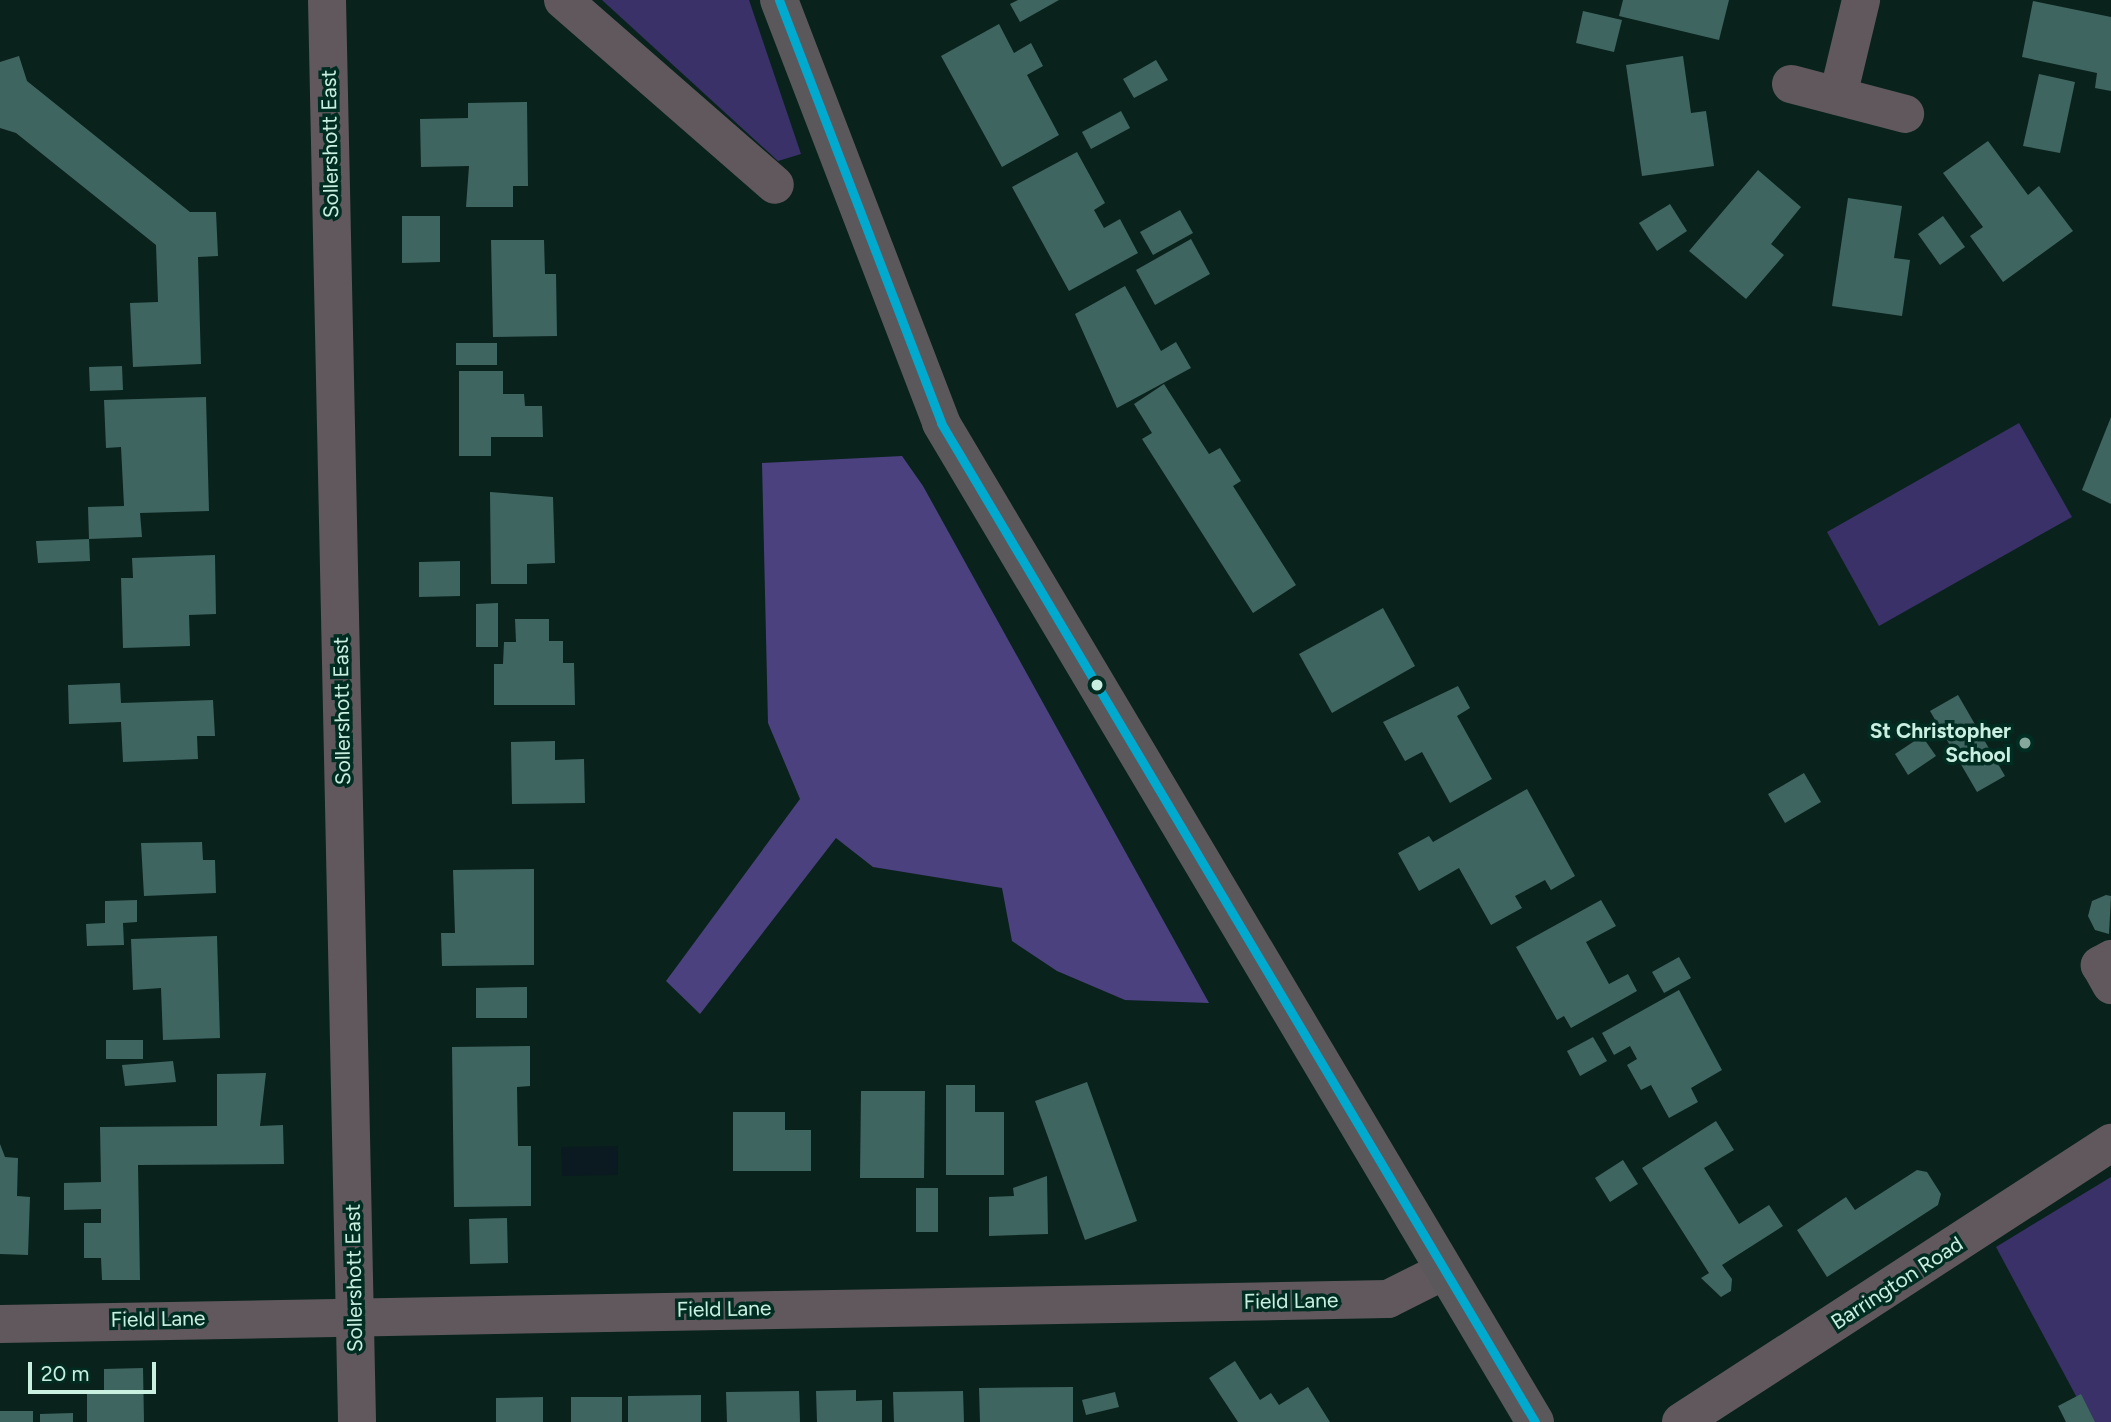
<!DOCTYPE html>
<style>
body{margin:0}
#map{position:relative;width:2111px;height:1422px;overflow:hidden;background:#0a221c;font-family:Figtree,sans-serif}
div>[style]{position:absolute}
.green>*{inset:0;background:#3a3168}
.forest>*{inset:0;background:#4b417f}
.water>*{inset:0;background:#0b1a20}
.building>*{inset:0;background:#3f6561}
.minor>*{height:38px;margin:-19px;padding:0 19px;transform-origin:19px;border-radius:19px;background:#60585d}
.major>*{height:38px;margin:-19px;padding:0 19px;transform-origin:19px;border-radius:19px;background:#5a585b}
.bus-1>*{height:9px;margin:-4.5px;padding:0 4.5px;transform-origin:4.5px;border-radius:4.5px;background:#00a9ce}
.dots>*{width:19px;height:19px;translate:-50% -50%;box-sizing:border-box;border:4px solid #002d21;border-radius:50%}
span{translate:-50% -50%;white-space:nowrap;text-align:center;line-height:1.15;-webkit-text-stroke:7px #002d21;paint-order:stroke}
.street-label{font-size:21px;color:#c9efe1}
.poi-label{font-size:21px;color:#c9efe1;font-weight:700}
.right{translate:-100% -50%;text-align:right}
.scale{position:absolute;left:28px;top:1362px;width:128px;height:32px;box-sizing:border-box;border:4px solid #c9efe1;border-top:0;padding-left:9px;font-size:21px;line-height:24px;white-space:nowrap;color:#c9efe1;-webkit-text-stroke:5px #002d21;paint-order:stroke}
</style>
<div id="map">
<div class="green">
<i style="clip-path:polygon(602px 0,749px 0,801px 154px,778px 161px)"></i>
<i style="clip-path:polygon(2019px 423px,2072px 517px,1879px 626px,1827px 532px)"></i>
<i style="clip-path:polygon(2111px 1177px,2111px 1422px,2090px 1422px,1996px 1247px)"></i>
</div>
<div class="forest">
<i style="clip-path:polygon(902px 456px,923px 486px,1209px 1003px,1125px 1000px,1057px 971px,1012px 941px,1002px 888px,873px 867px,836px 838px,700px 1014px,666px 981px,800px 799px,768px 723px,762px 463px)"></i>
</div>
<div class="water">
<i style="clip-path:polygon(618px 1146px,618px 1175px,562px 1176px,561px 1147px)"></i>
</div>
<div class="building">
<i style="clip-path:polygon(1018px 0,1059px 0,1020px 22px,1010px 4px)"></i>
<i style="clip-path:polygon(1623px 0,1729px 0,1719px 40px,1619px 16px)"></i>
<i style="clip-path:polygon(2033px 1px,2111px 17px,2111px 91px,2095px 88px,2097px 73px,2022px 57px)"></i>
<i style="clip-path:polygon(1583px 11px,1622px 20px,1614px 52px,1576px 43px)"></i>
<i style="clip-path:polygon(999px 24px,1014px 53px,1031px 43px,1043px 66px,1027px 75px,1059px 135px,1002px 167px,941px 56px)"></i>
<i style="clip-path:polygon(19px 56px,27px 81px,190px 212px,216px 212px,218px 256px,198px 257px,201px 364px,133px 367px,130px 303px,158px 302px,156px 245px,16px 133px,0 128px,0 62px)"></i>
<i style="clip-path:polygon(1683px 56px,1691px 113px,1706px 111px,1714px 166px,1642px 176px,1626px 65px)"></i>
<i style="clip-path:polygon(1156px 60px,1168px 80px,1134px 98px,1123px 79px)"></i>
<i style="clip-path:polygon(2039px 74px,2075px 82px,2060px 153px,2023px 146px)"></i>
<i style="clip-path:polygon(527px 102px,528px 186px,513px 186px,513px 207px,466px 207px,469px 166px,421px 167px,420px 119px,468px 118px,468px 103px)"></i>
<i style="clip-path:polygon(1121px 111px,1130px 128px,1091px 149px,1082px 132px)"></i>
<i style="clip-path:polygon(1988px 141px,2028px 195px,2039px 186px,2073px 231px,2003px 282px,1970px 236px,1983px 227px,1943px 173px)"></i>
<i style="clip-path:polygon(1077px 152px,1105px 203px,1094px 210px,1104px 228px,1120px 219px,1138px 253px,1069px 291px,1012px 187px)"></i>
<i style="clip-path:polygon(1758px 170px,1801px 207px,1771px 244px,1784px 255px,1746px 299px,1689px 251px)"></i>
<i style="clip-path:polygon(1848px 198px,1902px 206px,1894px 258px,1910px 260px,1902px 316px,1832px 306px)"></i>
<i style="clip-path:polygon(1670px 204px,1687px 231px,1657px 251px,1639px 223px)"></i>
<i style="clip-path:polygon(1180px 210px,1193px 233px,1153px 255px,1140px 232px)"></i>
<i style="clip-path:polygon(402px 216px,440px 216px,440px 262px,402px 263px)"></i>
<i style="clip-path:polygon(1943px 216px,1965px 247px,1940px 265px,1918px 234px)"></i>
<i style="clip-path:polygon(1191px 239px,1210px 274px,1155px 305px,1136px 270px)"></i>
<i style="clip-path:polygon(491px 240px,544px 240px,545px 274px,556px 274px,557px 336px,493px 337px)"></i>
<i style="clip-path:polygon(1125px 286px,1161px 351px,1176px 342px,1191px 368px,1117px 408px,1075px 314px)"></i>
<i style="clip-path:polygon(456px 343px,497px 343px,497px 365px,456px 365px)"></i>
<i style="clip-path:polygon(122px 366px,123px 390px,90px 391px,89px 367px)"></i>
<i style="clip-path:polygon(459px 371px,503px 371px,503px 394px,524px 394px,525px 406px,542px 406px,543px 437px,491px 437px,491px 456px,459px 456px)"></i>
<i style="clip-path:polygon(1164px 384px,1209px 454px,1220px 448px,1241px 481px,1233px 486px,1296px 585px,1253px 613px,1142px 439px,1152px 433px,1134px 404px)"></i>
<i style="clip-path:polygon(206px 397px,209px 511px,140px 513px,142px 537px,89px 539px,88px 507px,124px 506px,121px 447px,106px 448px,104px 400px)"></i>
<i style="clip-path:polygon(2111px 417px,2111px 504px,2082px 490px)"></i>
<i style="clip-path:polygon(490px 492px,553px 497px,555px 563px,527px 564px,527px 584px,491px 584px)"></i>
<i style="clip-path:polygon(89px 539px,90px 561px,38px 563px,36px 541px)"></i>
<i style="clip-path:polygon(215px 555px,216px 614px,189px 615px,190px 646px,123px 648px,121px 578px,133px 578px,132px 558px)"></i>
<i style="clip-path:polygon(460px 561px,460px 596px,419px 597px,419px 562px)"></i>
<i style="clip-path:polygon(498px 603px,498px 647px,476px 647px,476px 604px)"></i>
<i style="clip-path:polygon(1383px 608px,1415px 666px,1332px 713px,1299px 654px)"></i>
<i style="clip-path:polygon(515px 619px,549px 619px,549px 641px,563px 641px,563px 663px,574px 663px,575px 705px,494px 705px,494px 664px,503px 664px,504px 642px,516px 642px)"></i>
<i style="clip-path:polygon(120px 683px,121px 703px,213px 700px,215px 736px,197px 736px,198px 759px,123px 762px,121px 722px,69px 724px,68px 685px)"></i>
<i style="clip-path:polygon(1458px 686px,1470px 708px,1457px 716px,1492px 779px,1450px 803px,1422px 752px,1405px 761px,1383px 722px)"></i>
<i style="clip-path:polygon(1958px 695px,2005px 776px,1977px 792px,1930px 711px)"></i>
<i style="clip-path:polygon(1922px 736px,1936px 756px,1908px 775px,1895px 754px)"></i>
<i style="clip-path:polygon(555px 741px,555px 760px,584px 759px,585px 803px,512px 804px,511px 742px)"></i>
<i style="clip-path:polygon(1804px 773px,1821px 802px,1785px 823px,1768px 794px)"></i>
<i style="clip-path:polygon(1527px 789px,1575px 876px,1551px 890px,1545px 880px,1515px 896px,1522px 908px,1491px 925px,1459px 868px,1419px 891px,1398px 853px,1429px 836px,1433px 842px)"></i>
<i style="clip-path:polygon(202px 842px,203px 860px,215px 860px,216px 893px,144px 896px,141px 843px)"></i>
<i style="clip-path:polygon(534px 869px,534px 965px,442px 966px,441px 933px,455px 933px,453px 870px)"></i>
<i style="clip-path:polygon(2106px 895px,2111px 896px,2109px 934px,2095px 930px,2088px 916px,2092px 901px)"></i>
<i style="clip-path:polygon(137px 900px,137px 922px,123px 923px,124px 945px,87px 946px,86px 924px,105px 923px,105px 901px)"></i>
<i style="clip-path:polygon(1601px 900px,1616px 926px,1586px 942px,1609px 984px,1628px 974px,1637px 991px,1571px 1028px,1564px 1016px,1557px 1020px,1516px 947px)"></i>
<i style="clip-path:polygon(217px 936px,220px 1038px,163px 1040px,161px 988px,133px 990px,131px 939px)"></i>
<i style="clip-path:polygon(1679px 957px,1691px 978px,1664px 993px,1652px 972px)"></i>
<i style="clip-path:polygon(527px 987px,527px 1018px,476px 1018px,476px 988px)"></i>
<i style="clip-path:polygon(1679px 990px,1722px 1070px,1691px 1088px,1698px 1102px,1669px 1118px,1651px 1085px,1641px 1090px,1627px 1065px,1637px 1059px,1630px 1046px,1614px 1055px,1602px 1033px)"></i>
<i style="clip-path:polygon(1593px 1037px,1607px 1061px,1580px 1076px,1567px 1051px)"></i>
<i style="clip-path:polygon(106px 1040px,143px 1040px,143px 1059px,106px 1059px)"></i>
<i style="clip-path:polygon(530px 1046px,530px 1086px,517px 1087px,518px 1146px,531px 1146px,531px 1206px,454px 1207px,452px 1047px)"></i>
<i style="clip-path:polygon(173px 1061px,176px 1082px,125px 1086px,122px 1065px)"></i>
<i style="clip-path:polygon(266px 1073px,260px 1126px,283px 1125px,284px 1164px,138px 1165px,140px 1280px,102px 1280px,101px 1258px,84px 1258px,84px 1223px,101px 1223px,101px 1209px,64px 1210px,64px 1183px,101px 1182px,100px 1127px,217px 1126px,217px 1074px)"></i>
<i style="clip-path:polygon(1087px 1082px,1137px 1221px,1085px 1240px,1035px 1101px)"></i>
<i style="clip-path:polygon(946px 1085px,975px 1085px,975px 1112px,1004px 1112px,1004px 1175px,946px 1175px)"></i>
<i style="clip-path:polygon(861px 1091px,925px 1091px,924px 1178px,860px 1178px)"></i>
<i style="clip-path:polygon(733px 1112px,785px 1112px,785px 1130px,811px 1130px,811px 1171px,733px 1171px)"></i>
<i style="clip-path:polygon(1716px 1121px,1734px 1150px,1704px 1168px,1739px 1224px,1769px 1205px,1783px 1226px,1722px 1265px,1732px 1279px,1731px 1291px,1721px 1297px,1701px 1278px,1709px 1273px,1642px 1168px)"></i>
<i style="clip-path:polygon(0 1144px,5px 1157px,18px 1158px,17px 1196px,30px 1197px,28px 1255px,0 1254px)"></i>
<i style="clip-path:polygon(1623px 1160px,1638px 1184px,1610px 1202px,1595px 1178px)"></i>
<i style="clip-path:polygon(1917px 1170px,1927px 1172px,1941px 1194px,1938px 1205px,1827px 1277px,1797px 1230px,1846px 1197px,1855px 1210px)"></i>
<i style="clip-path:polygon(1047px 1176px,1048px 1234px,989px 1236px,989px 1197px,1014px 1196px,1013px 1188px)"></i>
<i style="clip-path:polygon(916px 1188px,938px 1188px,938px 1232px,916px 1232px)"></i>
<i style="clip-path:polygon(507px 1218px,508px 1263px,470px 1264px,469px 1219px)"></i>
<i style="clip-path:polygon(1235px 1361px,1260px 1400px,1271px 1393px,1279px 1405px,1308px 1387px,1330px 1422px,1238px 1422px,1209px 1378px)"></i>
<i style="clip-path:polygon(143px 1368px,144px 1422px,87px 1422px,87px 1391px,104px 1391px,104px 1369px)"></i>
<i style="clip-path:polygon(1073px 1387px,1073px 1422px,980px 1422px,979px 1388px)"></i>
<i style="clip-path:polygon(856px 1390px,856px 1401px,882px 1400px,882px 1422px,817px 1422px,816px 1391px)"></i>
<i style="clip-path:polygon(799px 1391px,800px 1422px,727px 1422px,726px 1392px)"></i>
<i style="clip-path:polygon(963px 1391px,964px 1422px,894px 1422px,893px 1392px)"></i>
<i style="clip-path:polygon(1115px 1392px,1119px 1407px,1086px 1415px,1082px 1400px)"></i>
<i style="clip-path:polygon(2081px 1394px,2095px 1422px,2066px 1422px,2058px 1406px)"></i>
<i style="clip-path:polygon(701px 1395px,701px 1422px,628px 1422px,628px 1396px)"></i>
<i style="clip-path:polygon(543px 1397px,543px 1422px,496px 1422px,496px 1398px)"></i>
<i style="clip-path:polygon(571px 1397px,622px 1397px,622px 1422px,571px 1422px)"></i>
<i style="clip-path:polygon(0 1411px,33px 1411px,33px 1422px,0 1422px)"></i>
<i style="clip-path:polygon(73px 1413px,73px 1422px,40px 1422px,40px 1414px)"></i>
</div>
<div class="minor">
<i style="left:327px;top:0;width:1422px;rotate:88.79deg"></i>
<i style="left:563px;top:0;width:281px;rotate:41.1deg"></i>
<i style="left:1791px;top:84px;width:118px;rotate:14.7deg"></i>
<i style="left:1838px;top:96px;width:99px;rotate:-76.5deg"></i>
<i style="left:2111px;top:959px;width:13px;rotate:151deg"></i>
<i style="left:2100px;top:965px;width:23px;rotate:61deg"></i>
<i style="left:0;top:1324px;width:1388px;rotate:-1.03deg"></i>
<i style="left:1388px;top:1299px;width:60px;rotate:-26.6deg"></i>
<i style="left:1681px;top:1422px;width:513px;rotate:-32.98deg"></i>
</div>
<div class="major">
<i style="left:779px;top:0;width:453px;rotate:69deg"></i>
<i style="left:941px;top:423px;width:1162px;rotate:59.26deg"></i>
</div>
<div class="bus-1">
<i style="left:779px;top:0;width:453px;rotate:69deg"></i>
<i style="left:941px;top:423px;width:1162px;rotate:59.26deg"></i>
</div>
<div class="dots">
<i style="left:1097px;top:685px;background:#c9efe1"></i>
<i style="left:2025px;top:743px;background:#86a79c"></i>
</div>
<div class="street-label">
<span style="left:330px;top:144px;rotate:-91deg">Sollershott East</span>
<span style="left:342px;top:711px;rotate:-91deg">Sollershott East</span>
<span style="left:354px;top:1278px;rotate:-91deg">Sollershott East</span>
<span style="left:1897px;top:1283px;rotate:-33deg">Barrington Road</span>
<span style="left:1291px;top:1301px;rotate:-1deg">Field Lane</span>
<span style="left:724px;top:1309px;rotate:-1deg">Field Lane</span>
<span style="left:158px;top:1319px;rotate:-1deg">Field Lane</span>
</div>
<div class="poi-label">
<span class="right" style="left:2011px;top:743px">St Christopher<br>School</span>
</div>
<div class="scale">20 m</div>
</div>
